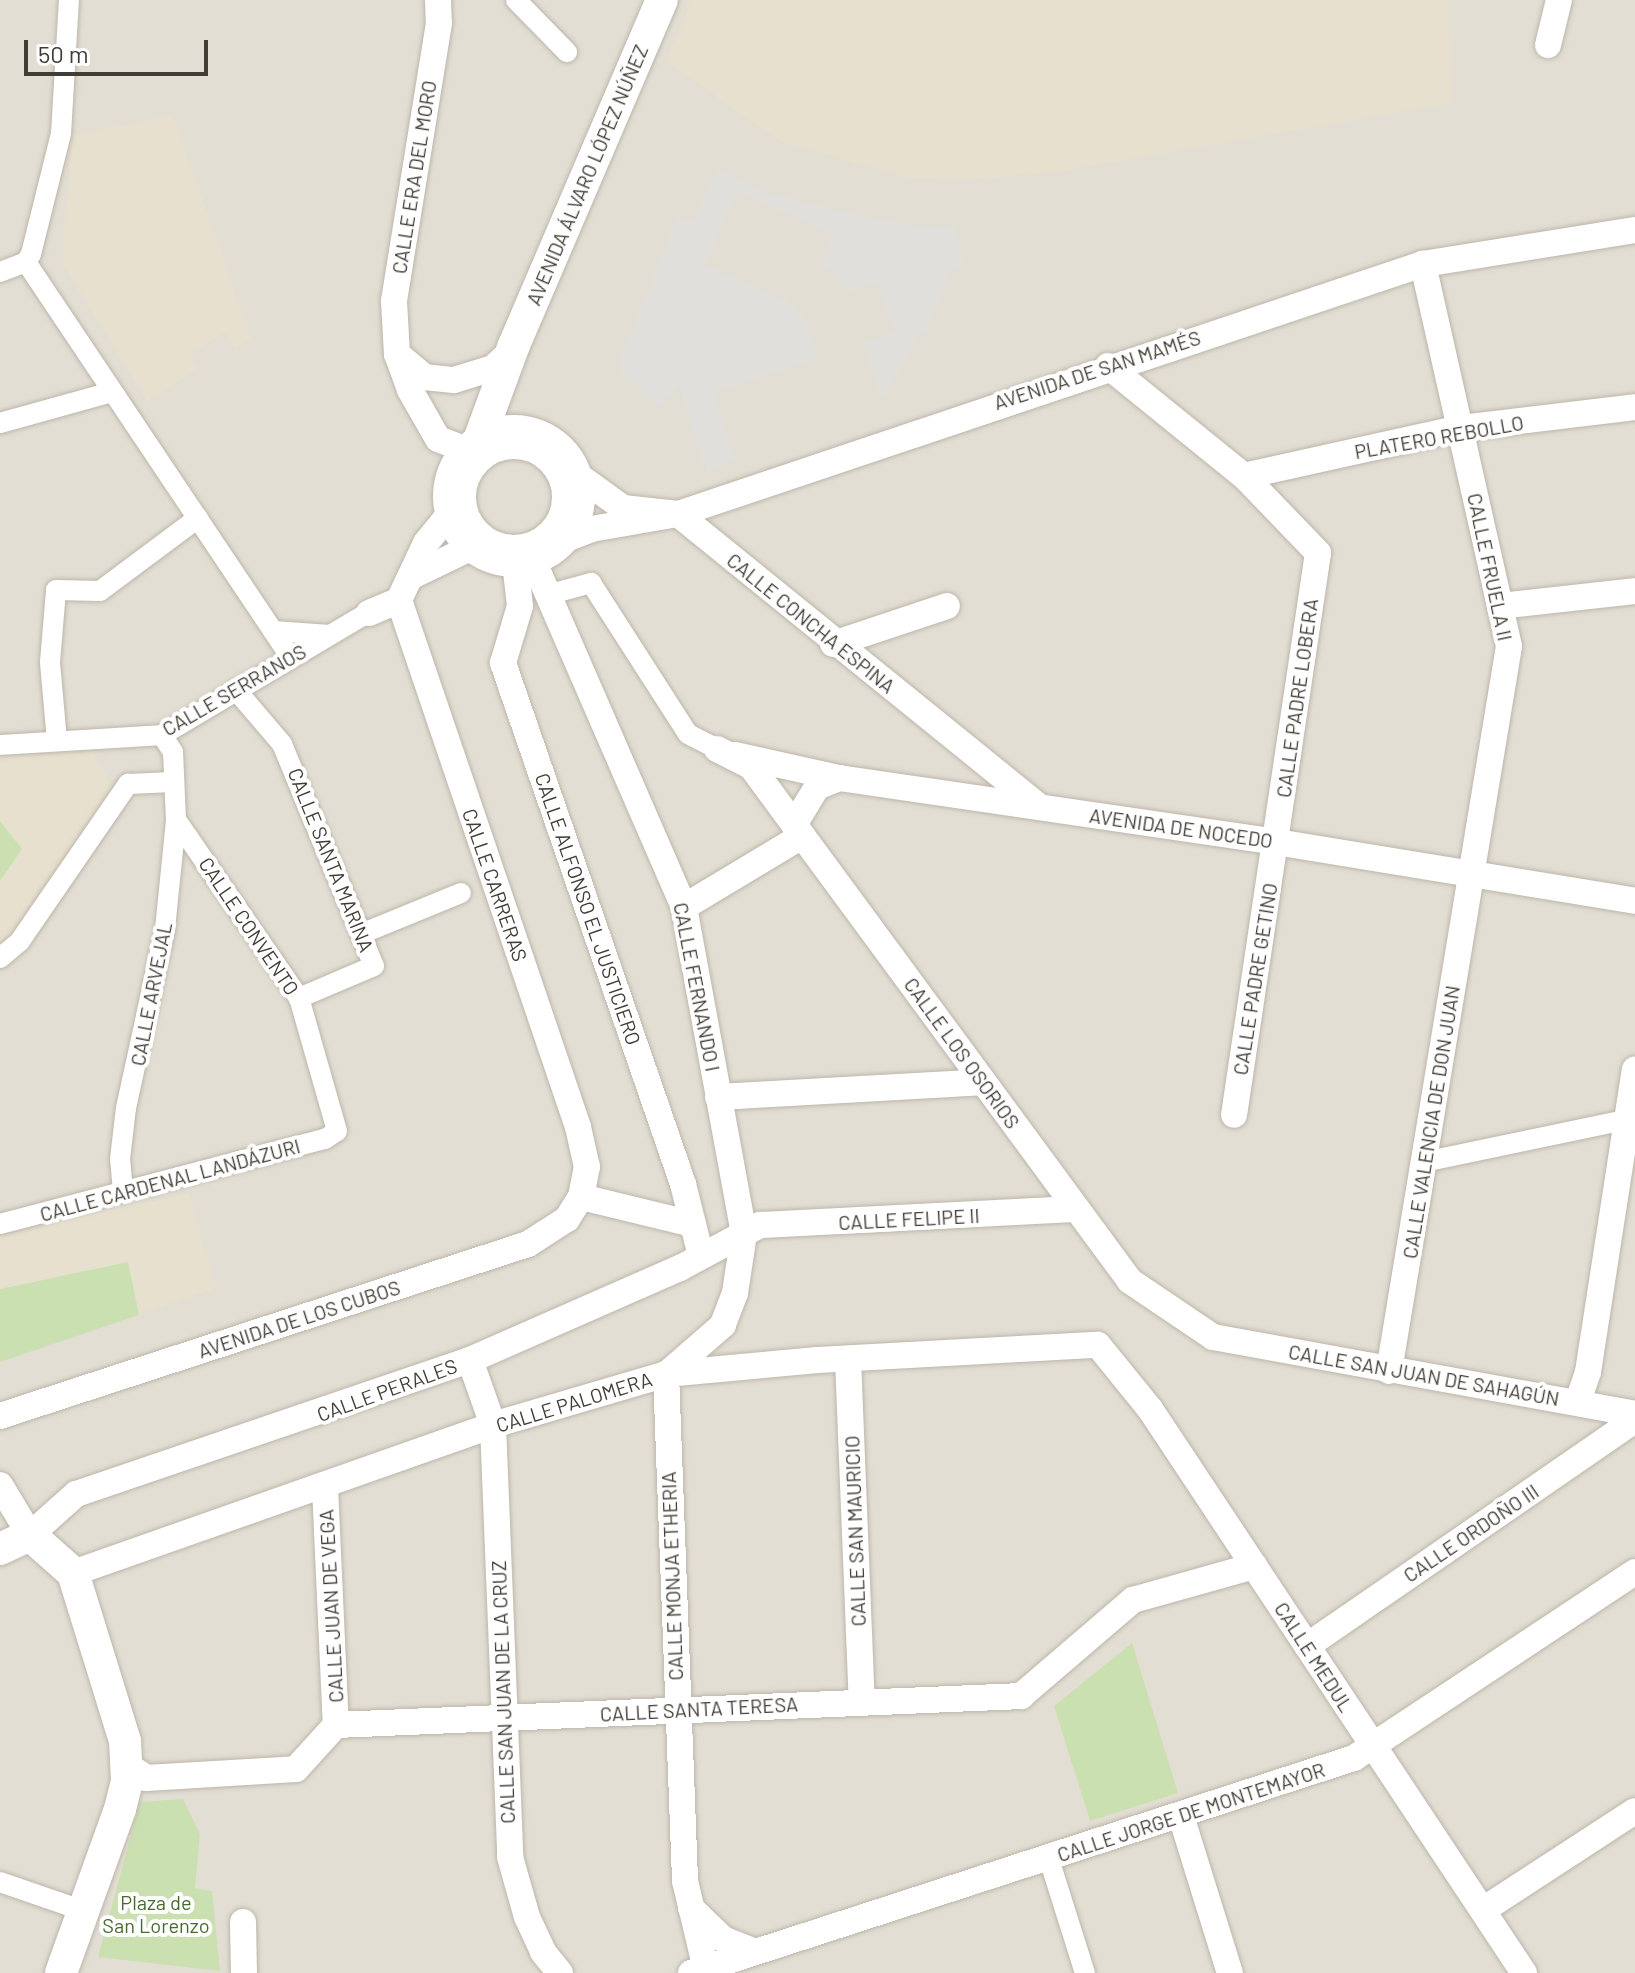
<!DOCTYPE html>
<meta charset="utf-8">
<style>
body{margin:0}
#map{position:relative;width:1635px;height:1973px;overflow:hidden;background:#f0ece4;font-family:Barlow,sans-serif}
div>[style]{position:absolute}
.residential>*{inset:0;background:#e3ded3}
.education>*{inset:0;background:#e7e0cf}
.green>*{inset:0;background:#cbe0b1}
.parking>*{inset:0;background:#e1dfdc}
.roads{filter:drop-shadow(0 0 2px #bdb6ab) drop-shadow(0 0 2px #bdb6ab)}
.pedestrian>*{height:20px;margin:-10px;padding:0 10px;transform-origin:10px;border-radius:10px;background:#fff}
.pedestrian>.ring{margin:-10px;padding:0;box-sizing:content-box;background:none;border:20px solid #fff;border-radius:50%}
.minor>*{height:26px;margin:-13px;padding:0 13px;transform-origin:13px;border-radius:13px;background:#fff}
.tertiary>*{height:32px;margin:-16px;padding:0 16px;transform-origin:16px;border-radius:16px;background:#fff}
.tertiary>.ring{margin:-16px;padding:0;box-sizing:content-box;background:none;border:32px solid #fff;border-radius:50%}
span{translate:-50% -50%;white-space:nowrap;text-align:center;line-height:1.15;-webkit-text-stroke:8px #fff;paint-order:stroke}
.street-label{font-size:20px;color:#413c35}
.park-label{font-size:20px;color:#476b2f}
.scale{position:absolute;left:24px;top:40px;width:184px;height:36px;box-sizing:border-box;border:4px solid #413c35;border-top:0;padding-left:10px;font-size:24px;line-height:28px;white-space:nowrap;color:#413c35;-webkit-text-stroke:6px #fff;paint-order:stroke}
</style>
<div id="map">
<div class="residential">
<i style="clip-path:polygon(0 0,1635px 0,1635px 1973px,0 1973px)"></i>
</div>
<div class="education">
<i style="clip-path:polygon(692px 0,1449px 0,1451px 103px,1060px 171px,977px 179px,907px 177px,780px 141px,666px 61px)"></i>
<i style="clip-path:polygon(173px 116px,251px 337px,236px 347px,226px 331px,190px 353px,198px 369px,147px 400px,62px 263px,73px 135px)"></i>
<i style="clip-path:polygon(92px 752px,114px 788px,17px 931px,0 946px,0 756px)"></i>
<i style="clip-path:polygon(189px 1193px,216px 1288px,0 1362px,0 1236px)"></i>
</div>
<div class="green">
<i style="clip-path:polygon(0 821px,22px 849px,0 881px)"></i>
<i style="clip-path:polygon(128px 1262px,139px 1315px,0 1362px,0 1289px)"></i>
<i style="clip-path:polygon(1132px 1643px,1178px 1793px,1090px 1821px,1054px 1706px)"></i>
<i style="clip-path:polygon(183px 1799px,200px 1834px,195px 1888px,212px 1891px,220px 1971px,98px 1957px,140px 1802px)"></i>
</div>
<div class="parking">
<i style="clip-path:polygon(717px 169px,774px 195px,851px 214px,924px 228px,953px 226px,964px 259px,948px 276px,926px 332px,919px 334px,882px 399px,864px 342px,895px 332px,877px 282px,848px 291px,822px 263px,833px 234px,737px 191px,704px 265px,788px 302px,806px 321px,819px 359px,713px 393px,735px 460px,707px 473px,679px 387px,659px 406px,618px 367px,679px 216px,693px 223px)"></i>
</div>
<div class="roads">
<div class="pedestrian">
<i style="left:516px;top:0;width:73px;rotate:45.6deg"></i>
<i style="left:26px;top:262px;width:476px;rotate:56.2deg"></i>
<i style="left:0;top:272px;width:28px;rotate:-21deg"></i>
<i style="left:26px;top:262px;width:9px;rotate:-58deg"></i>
<i style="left:31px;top:254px;width:124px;rotate:-76deg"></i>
<i style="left:61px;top:134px;width:134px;rotate:-86.6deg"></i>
<i style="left:0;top:423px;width:116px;rotate:-15.5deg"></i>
<i class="ring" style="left:466px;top:449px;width:76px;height:76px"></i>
<i style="left:547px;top:595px;width:46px;rotate:-15.3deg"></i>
<i style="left:591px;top:583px;width:179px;rotate:57.3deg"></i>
<i style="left:688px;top:734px;width:33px;rotate:27deg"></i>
<i style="left:273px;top:631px;width:57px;rotate:4deg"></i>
<i style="left:236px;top:690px;width:71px;rotate:49.6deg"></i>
<i style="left:282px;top:744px;width:240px;rotate:67.5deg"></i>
<i style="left:374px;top:966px;width:82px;rotate:156.9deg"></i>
<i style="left:57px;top:741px;width:79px;rotate:-95.1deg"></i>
<i style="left:50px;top:662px;width:72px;rotate:-85.2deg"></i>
<i style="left:56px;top:590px;width:44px;rotate:1.3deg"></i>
<i style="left:100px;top:591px;width:122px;rotate:-36.7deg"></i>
<i style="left:0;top:745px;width:162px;rotate:-3.5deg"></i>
<i style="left:162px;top:735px;width:235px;rotate:-30.7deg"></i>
<i style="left:361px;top:934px;width:108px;rotate:-22.3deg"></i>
<i style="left:0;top:958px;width:26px;rotate:-40deg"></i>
<i style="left:20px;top:941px;width:191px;rotate:-55.5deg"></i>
<i style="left:128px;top:784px;width:45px;rotate:-2.5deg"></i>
<i style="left:1424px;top:1162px;width:216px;rotate:-11.8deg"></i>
<i style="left:123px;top:1192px;width:33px;rotate:-95deg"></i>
<i style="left:120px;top:1159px;width:51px;rotate:-83.3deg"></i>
<i style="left:126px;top:1108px;width:183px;rotate:-77.7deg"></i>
<i style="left:165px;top:929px;width:110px;rotate:-84.2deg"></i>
<i style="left:176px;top:820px;width:68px;rotate:-92.5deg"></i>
<i style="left:173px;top:752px;width:20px;rotate:-123deg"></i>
<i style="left:0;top:1224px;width:336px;rotate:-14.7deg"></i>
<i style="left:325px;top:1139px;width:14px;rotate:-34deg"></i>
<i style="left:337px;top:1131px;width:138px;rotate:-105.9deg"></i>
<i style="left:299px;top:998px;width:216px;rotate:-124.6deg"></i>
<i style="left:1049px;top:1859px;width:120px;rotate:72.5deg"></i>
<i style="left:0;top:1882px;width:89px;rotate:19deg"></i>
</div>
<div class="minor">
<i style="left:438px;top:0;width:23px;rotate:88deg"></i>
<i style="left:439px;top:23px;width:282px;rotate:99.2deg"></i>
<i style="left:394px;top:301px;width:53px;rotate:86.8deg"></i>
<i style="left:397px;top:354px;width:38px;rotate:70deg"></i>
<i style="left:410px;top:390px;width:56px;rotate:60.3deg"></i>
<i style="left:438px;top:439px;width:31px;rotate:21deg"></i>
<i style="left:1548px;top:45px;width:46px;rotate:-76.3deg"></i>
<i style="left:397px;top:354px;width:35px;rotate:40deg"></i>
<i style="left:424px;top:377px;width:30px;rotate:6deg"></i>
<i style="left:454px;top:380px;width:41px;rotate:-17.1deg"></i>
<i style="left:493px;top:368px;width:26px;rotate:-43deg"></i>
<i style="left:1108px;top:366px;width:175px;rotate:39deg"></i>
<i style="left:1244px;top:476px;width:107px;rotate:46.1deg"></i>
<i style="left:1318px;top:553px;width:568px;rotate:98.5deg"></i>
<i style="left:576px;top:474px;width:58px;rotate:35.9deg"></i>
<i style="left:623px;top:508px;width:55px;rotate:6.2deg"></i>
<i style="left:678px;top:514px;width:786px;rotate:-18.55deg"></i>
<i style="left:1423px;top:264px;width:215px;rotate:-9.1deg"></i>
<i style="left:1244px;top:476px;width:221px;rotate:-12.5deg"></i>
<i style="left:1460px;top:428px;width:176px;rotate:-6.8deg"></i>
<i style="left:563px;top:540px;width:30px;rotate:-21deg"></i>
<i style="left:591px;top:529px;width:88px;rotate:-9.8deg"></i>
<i style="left:678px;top:514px;width:462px;rotate:39deg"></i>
<i style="left:533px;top:560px;width:378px;rotate:66.5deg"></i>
<i style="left:684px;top:907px;width:332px;rotate:79.6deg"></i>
<i style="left:744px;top:1234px;width:60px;rotate:98.7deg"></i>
<i style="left:735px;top:1293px;width:34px;rotate:111deg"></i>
<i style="left:723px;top:1325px;width:72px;rotate:139deg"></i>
<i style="left:515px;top:562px;width:44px;rotate:83.5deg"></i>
<i style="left:520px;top:606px;width:59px;rotate:106.6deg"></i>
<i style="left:503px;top:663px;width:551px;rotate:70.94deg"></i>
<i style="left:683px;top:1184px;width:74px;rotate:76deg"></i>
<i style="left:412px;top:576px;width:69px;rotate:-25.8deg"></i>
<i style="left:1500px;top:606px;width:136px;rotate:-6.3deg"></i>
<i style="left:369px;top:613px;width:33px;rotate:-23deg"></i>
<i style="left:833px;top:644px;width:120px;rotate:-18.4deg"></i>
<i style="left:717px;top:749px;width:38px;rotate:27deg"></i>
<i style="left:751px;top:766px;width:639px;rotate:53.65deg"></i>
<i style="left:1130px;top:1281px;width:100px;rotate:34deg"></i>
<i style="left:1213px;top:1337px;width:429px;rotate:10.3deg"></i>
<i style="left:735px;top:755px;width:107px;rotate:12.5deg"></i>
<i style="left:839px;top:778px;width:442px;rotate:8.3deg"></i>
<i style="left:1276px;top:842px;width:364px;rotate:9.3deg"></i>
<i style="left:794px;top:825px;width:44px;rotate:-58.8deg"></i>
<i style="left:817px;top:787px;width:24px;rotate:-22deg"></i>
<i style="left:684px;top:907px;width:138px;rotate:-31deg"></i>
<i style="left:718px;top:1097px;width:265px;rotate:-3.2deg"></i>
<i style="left:581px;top:1197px;width:115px;rotate:13.6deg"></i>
<i style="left:848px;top:1359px;width:343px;rotate:87.7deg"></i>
<i style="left:470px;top:1360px;width:69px;rotate:70.5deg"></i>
<i style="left:493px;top:1425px;width:432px;rotate:87.7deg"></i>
<i style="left:510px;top:1857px;width:62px;rotate:74.2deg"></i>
<i style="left:527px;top:1917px;width:38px;rotate:65deg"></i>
<i style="left:543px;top:1952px;width:27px;rotate:51deg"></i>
<i style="left:1389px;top:1371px;width:735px;rotate:-80.6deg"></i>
<i style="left:1509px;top:646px;width:392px;rotate:-102.7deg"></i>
<i style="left:666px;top:1374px;width:507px;rotate:87.85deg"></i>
<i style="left:685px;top:1881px;width:95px;rotate:76.6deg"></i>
<i style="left:1578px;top:1401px;width:31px;rotate:-71deg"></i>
<i style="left:1588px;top:1372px;width:306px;rotate:-81.2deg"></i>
<i style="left:0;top:1416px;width:555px;rotate:-18.04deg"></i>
<i style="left:528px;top:1244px;width:46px;rotate:-32.7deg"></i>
<i style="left:567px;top:1219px;width:26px;rotate:-58deg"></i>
<i style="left:581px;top:1197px;width:31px;rotate:-79deg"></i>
<i style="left:587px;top:1167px;width:41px;rotate:-102.7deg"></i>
<i style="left:578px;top:1127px;width:557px;rotate:-108.76deg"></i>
<i style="left:399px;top:600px;width:63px;rotate:-64.7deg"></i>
<i style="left:426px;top:543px;width:40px;rotate:-51deg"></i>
<i style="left:0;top:1485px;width:58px;rotate:59deg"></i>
<i style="left:30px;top:1535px;width:62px;rotate:-41.7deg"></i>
<i style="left:76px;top:1494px;width:416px;rotate:-18.8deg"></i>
<i style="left:470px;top:1360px;width:229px;rotate:-23.7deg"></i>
<i style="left:680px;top:1268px;width:91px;rotate:-28.3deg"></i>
<i style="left:760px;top:1225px;width:316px;rotate:-2.9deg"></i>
<i style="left:325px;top:1487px;width:238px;rotate:87.4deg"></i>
<i style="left:73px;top:1573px;width:445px;rotate:-19.4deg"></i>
<i style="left:493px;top:1425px;width:180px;rotate:-16.4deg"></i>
<i style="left:666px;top:1374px;width:152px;rotate:-5.3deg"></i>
<i style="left:817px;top:1360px;width:281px;rotate:-3.1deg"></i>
<i style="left:1098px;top:1345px;width:82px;rotate:50.9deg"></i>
<i style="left:1150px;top:1409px;width:677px;rotate:56.45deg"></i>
<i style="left:1307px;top:1646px;width:398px;rotate:-34.6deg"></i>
<i style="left:127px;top:1765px;width:23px;rotate:34deg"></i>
<i style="left:146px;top:1778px;width:150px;rotate:-3.4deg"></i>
<i style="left:296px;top:1769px;width:59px;rotate:-47.7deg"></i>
<i style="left:336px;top:1725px;width:686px;rotate:-2.42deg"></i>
<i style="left:1021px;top:1696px;width:148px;rotate:-40.6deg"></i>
<i style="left:1133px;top:1600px;width:126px;rotate:-15.7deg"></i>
<i style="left:1181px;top:1816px;width:164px;rotate:72.7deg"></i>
<i style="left:691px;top:1908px;width:45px;rotate:44.1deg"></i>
<i style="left:723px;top:1939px;width:31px;rotate:22deg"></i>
<i style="left:1483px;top:1910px;width:181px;rotate:-33.1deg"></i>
<i style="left:243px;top:1922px;width:51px;rotate:88.9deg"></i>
<i style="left:691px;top:1973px;width:697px;rotate:-17.97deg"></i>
<i style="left:1354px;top:1758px;width:337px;rotate:-33.5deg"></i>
</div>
<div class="tertiary">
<i class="ring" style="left:449px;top:431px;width:98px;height:98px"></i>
<i style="left:479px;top:440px;width:101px;rotate:-69.8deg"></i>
<i style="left:514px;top:345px;width:375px;rotate:-66.8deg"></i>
<i style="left:0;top:1549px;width:33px;rotate:-25deg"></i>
<i style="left:30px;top:1535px;width:57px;rotate:41.5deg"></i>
<i style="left:73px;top:1573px;width:176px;rotate:72.8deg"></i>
<i style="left:125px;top:1741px;width:40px;rotate:87.1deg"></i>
<i style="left:127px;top:1781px;width:29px;rotate:104deg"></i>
<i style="left:120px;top:1809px;width:174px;rotate:109.8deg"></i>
</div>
</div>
<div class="street-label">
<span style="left:587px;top:175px;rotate:-67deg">AVENIDA ÁLVARO LÓPEZ NÚÑEZ</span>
<span style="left:414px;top:177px;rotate:-81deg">CALLE ERA DEL MORO</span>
<span style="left:1097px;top:370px;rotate:-18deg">AVENIDA DE SAN MAMÉS</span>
<span style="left:1439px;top:437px;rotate:-10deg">PLATERO REBOLLO</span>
<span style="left:1490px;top:567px;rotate:78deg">CALLE FRUELA II</span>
<span style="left:811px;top:623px;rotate:39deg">CALLE CONCHA ESPINA</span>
<span style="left:234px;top:690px;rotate:-30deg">CALLE SERRANOS</span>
<span style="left:1297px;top:698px;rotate:-82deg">CALLE PADRE LOBERA</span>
<span style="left:1181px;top:828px;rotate:8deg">AVENIDA DE NOCEDO</span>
<span style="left:331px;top:860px;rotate:68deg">CALLE SANTA MARINA</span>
<span style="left:495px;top:885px;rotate:71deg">CALLE CARRERAS</span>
<span style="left:588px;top:909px;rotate:71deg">CALLE ALFONSO EL JUSTICIERO</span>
<span style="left:249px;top:926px;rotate:56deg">CALLE CONVENTO</span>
<span style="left:1255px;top:979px;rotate:-81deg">CALLE PADRE GETINO</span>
<span style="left:697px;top:987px;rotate:79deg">CALLE FERNANDO I</span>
<span style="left:151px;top:994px;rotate:-79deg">CALLE ARVEJAL</span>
<span style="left:962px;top:1053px;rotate:54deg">CALLE LOS OSORIOS</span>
<span style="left:1431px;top:1122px;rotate:-81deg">CALLE VALENCIA DE DON JUAN</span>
<span style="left:170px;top:1180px;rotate:-15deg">CALLE CARDENAL LANDÁZURI</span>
<span style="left:909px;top:1219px;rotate:-3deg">CALLE FELIPE II</span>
<span style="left:299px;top:1319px;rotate:-18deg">AVENIDA DE LOS CUBOS</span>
<span style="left:1424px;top:1375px;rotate:10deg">CALLE SAN JUAN DE SAHAGÚN</span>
<span style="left:387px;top:1390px;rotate:-20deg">CALLE PERALES</span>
<span style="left:574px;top:1402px;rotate:-17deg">CALLE PALOMERA</span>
<span style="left:855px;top:1531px;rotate:-92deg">CALLE SAN MAURICIO</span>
<span style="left:1471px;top:1533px;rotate:-34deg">CALLE ORDOÑO III</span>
<span style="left:672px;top:1576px;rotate:-92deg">CALLE MONJA ETHERIA</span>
<span style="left:331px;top:1606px;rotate:-93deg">CALLE JUAN DE VEGA</span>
<span style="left:1314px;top:1657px;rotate:57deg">CALLE MEDUL</span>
<span style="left:503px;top:1692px;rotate:-92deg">CALLE SAN JUAN DE LA CRUZ</span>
<span style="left:699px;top:1709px;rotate:-3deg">CALLE SANTA TERESA</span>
<span style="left:1191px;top:1812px;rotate:-18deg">CALLE JORGE DE MONTEMAYOR</span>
</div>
<div class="park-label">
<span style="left:156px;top:1914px">Plaza de<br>San Lorenzo</span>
</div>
<div class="scale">50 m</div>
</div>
